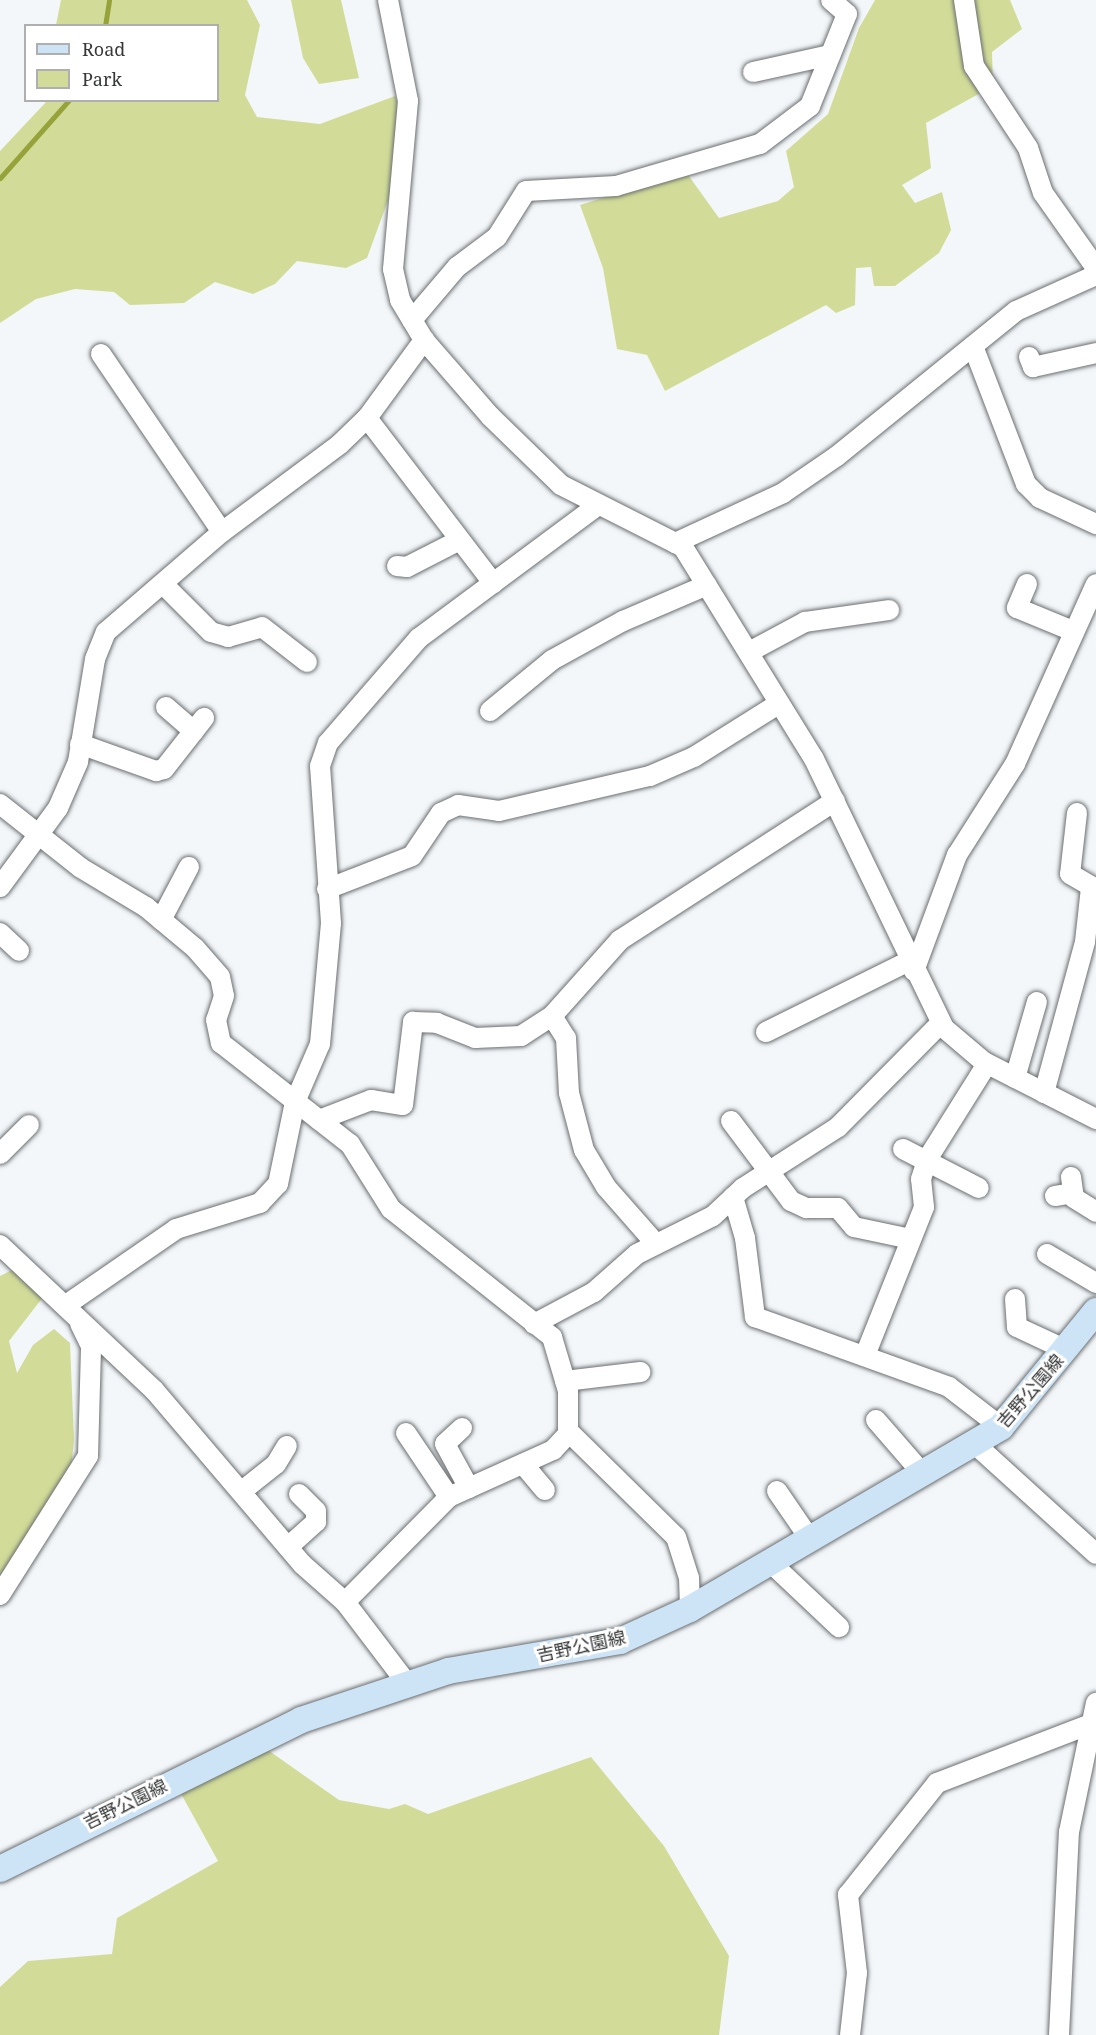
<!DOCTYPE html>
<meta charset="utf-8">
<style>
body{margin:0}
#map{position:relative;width:1096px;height:2035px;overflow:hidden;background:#f3f7fa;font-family:"Noto Serif","Noto Sans JP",serif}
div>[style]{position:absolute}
.green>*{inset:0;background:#d2dc98}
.stream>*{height:5px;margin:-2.5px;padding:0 2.5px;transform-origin:2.5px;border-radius:2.5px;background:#96a23a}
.roads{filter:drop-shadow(0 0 2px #6b6e70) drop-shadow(0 0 2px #6b6e70)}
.minor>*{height:20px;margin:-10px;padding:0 10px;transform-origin:10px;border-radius:10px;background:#fff}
.major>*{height:26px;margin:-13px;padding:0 13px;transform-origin:13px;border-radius:13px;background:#cde3f6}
span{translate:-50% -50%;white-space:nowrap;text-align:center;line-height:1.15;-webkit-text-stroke:6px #fff;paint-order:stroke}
.street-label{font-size:18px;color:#373839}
.legend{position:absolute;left:24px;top:24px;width:195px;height:78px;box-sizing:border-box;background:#fff;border:2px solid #afafb0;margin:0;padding:8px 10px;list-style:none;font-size:18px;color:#373839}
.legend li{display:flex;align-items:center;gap:12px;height:30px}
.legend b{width:30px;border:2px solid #afafb0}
</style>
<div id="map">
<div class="green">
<i style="clip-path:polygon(61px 0,247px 0,260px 25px,245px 95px,257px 117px,320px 124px,395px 96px,403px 122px,398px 173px,367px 258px,346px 268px,297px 261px,275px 284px,253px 294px,215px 282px,184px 303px,130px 305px,114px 292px,75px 289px,36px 299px,0 323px,0 151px,47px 101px,218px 100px,218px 26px,56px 25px)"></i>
<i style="clip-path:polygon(291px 0,341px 0,359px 78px,319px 84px,303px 58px)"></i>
<i style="clip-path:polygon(875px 0,1010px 0,1022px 29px,992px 52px,993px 86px,926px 123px,931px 168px,902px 185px,915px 203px,942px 192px,951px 230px,939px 253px,895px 286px,874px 286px,871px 267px,856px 268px,855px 305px,836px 313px,826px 305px,665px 391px,647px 355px,617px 349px,603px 268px,580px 205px,686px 172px,719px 218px,778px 201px,794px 187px,786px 151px,828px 114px,859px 28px)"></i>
<i style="clip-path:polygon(18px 1267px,47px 1292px,9px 1341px,17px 1373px,33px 1345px,54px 1329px,70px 1343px,74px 1440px,71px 1469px,0 1584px,0 1276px)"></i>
<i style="clip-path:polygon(265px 1748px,339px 1800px,389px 1809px,405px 1804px,428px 1814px,591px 1757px,664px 1846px,729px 1956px,719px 2035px,0 2035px,0 1987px,28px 1961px,112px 1954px,117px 1918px,218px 1861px,179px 1790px)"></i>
</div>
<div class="stream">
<i style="left:105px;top:26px;width:26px;rotate:-81deg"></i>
<i style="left:0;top:178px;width:104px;rotate:-48.5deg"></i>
</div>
<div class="roads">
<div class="minor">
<i style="left:388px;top:0;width:103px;rotate:78.8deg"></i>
<i style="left:408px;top:101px;width:169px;rotate:95.1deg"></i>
<i style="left:393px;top:269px;width:32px;rotate:77deg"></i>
<i style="left:400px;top:300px;width:47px;rotate:59deg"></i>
<i style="left:424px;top:340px;width:101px;rotate:49deg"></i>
<i style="left:490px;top:416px;width:99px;rotate:44.2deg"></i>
<i style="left:561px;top:485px;width:137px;rotate:26.9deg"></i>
<i style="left:683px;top:547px;width:249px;rotate:58.3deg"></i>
<i style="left:814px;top:759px;width:299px;rotate:64.2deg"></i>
<i style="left:944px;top:1028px;width:52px;rotate:40.4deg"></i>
<i style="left:984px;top:1062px;width:126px;rotate:27deg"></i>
<i style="left:964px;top:0;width:67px;rotate:81.4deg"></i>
<i style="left:974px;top:66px;width:98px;rotate:56.6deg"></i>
<i style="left:1028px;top:148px;width:47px;rotate:71.6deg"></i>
<i style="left:1043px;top:193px;width:92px;rotate:54.8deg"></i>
<i style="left:753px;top:72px;width:79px;rotate:-12.4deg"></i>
<i style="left:412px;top:320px;width:70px;rotate:-49.7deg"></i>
<i style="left:457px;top:267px;width:50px;rotate:-36.9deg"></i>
<i style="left:497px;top:237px;width:54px;rotate:-57.8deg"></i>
<i style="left:526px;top:191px;width:90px;rotate:-3.2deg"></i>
<i style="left:616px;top:186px;width:150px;rotate:-16.3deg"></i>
<i style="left:760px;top:144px;width:63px;rotate:-37.2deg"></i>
<i style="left:810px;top:106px;width:99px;rotate:-68.1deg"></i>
<i style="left:847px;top:14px;width:21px;rotate:-139deg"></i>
<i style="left:973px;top:346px;width:148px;rotate:69deg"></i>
<i style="left:1026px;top:484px;width:20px;rotate:45deg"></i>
<i style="left:1040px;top:498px;width:62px;rotate:24.9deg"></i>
<i style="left:101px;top:354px;width:215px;rotate:55.8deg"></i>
<i style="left:1029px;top:357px;width:11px;rotate:68deg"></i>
<i style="left:1033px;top:367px;width:65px;rotate:-12.5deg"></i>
<i style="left:367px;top:418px;width:208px;rotate:52.6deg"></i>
<i style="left:675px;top:543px;width:119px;rotate:-24.8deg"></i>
<i style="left:783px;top:493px;width:65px;rotate:-34.4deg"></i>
<i style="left:837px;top:456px;width:230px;rotate:-39deg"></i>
<i style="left:1016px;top:311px;width:88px;rotate:-24.2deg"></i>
<i style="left:397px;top:566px;width:10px;rotate:6deg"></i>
<i style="left:407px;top:567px;width:59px;rotate:-27deg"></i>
<i style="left:163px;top:584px;width:68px;rotate:45deg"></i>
<i style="left:211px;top:632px;width:18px;rotate:16deg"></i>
<i style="left:228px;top:637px;width:35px;rotate:-16deg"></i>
<i style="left:262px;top:627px;width:57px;rotate:37.9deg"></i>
<i style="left:1027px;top:584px;width:26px;rotate:113deg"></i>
<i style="left:1017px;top:608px;width:61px;rotate:22.3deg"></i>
<i style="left:749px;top:652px;width:64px;rotate:-28.2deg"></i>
<i style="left:805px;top:622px;width:85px;rotate:-8.1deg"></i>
<i style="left:166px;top:707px;width:37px;rotate:41deg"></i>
<i style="left:490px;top:711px;width:80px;rotate:-39.4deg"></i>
<i style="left:552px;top:660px;width:81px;rotate:-28.8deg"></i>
<i style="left:623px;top:621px;width:91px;rotate:-23.2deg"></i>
<i style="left:80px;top:744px;width:81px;rotate:19.6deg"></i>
<i style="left:156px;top:771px;width:8px;rotate:-14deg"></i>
<i style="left:164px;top:769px;width:65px;rotate:-51.9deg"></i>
<i style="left:0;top:804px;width:103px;rotate:38.3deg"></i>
<i style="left:81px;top:868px;width:76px;rotate:31deg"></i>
<i style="left:146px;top:907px;width:64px;rotate:39.9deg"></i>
<i style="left:195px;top:948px;width:38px;rotate:49deg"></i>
<i style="left:220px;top:977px;width:19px;rotate:78deg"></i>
<i style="left:224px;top:996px;width:25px;rotate:108deg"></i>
<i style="left:216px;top:1020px;width:24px;rotate:78deg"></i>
<i style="left:221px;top:1043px;width:164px;rotate:38.1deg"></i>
<i style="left:350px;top:1144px;width:77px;rotate:57.8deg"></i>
<i style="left:391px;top:1209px;width:206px;rotate:38.5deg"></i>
<i style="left:552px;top:1337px;width:56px;rotate:73.5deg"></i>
<i style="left:568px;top:1391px;width:43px;rotate:90deg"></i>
<i style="left:568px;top:1434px;width:22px;rotate:133deg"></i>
<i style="left:553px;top:1450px;width:114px;rotate:155.7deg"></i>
<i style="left:449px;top:1497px;width:148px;rotate:134.7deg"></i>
<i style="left:1077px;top:813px;width:61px;rotate:96.5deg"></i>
<i style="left:1070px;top:874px;width:30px;rotate:30deg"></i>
<i style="left:0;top:887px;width:98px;rotate:-53.7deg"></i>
<i style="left:58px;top:808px;width:50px;rotate:-66.5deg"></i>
<i style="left:78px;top:762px;width:104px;rotate:-80.6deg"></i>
<i style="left:95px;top:659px;width:29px;rotate:-68deg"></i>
<i style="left:106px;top:632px;width:153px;rotate:-40.8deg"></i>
<i style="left:222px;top:532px;width:147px;rotate:-36.7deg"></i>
<i style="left:340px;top:444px;width:37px;rotate:-44deg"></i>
<i style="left:367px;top:418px;width:97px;rotate:-53.8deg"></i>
<i style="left:327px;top:889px;width:91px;rotate:-21.2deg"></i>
<i style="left:412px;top:856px;width:52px;rotate:-56deg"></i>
<i style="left:441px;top:813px;width:19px;rotate:-25deg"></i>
<i style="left:458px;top:805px;width:41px;rotate:8.3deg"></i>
<i style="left:499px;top:811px;width:155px;rotate:-13.1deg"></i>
<i style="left:650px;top:776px;width:48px;rotate:-23.4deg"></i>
<i style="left:694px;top:757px;width:99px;rotate:-32.2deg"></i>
<i style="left:161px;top:920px;width:60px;rotate:-62.2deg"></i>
<i style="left:0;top:933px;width:26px;rotate:43deg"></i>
<i style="left:914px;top:971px;width:124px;rotate:-69.7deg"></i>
<i style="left:957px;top:855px;width:108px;rotate:-57.5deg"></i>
<i style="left:1015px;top:764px;width:197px;rotate:-65.8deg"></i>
<i style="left:552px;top:1016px;width:26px;rotate:58deg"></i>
<i style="left:566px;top:1038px;width:55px;rotate:86.9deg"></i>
<i style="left:569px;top:1093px;width:59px;rotate:75.3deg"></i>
<i style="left:584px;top:1150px;width:43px;rotate:59.3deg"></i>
<i style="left:606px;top:1187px;width:76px;rotate:48.7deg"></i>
<i style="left:766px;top:1032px;width:160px;rotate:-26.4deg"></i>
<i style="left:1015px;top:1078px;width:79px;rotate:-73.9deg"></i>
<i style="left:1044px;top:1093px;width:156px;rotate:-74.8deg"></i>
<i style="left:1085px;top:942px;width:54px;rotate:-83.7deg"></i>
<i style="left:319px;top:1120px;width:56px;rotate:-21deg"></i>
<i style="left:371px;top:1100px;width:32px;rotate:9deg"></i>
<i style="left:403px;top:1105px;width:84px;rotate:-83.1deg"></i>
<i style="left:413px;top:1022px;width:24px;rotate:2deg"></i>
<i style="left:437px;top:1023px;width:41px;rotate:21.5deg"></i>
<i style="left:475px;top:1038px;width:46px;rotate:-2.5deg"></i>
<i style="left:521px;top:1036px;width:37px;rotate:-33deg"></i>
<i style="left:552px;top:1016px;width:102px;rotate:-48.2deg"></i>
<i style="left:620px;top:940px;width:256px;rotate:-32.9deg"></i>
<i style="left:731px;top:1121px;width:100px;rotate:53.1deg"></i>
<i style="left:791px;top:1201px;width:17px;rotate:25deg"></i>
<i style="left:806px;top:1208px;width:32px"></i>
<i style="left:838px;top:1208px;width:25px;rotate:50deg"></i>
<i style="left:854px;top:1227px;width:58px;rotate:11.9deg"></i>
<i style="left:903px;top:1149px;width:85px;rotate:27.2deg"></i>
<i style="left:0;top:1154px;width:41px;rotate:-45deg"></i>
<i style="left:1071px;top:1177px;width:21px;rotate:82deg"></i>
<i style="left:1074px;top:1198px;width:26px;rotate:32deg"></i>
<i style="left:1055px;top:1196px;width:18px;rotate:-9deg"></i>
<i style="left:733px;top:1197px;width:43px;rotate:73.7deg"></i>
<i style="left:745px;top:1238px;width:80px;rotate:82.8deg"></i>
<i style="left:755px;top:1317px;width:206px;rotate:19.8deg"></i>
<i style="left:949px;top:1387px;width:66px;rotate:37.6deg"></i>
<i style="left:0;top:1245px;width:212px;rotate:43.3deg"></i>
<i style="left:154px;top:1390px;width:228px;rotate:49.6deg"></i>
<i style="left:302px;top:1564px;width:57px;rotate:41.5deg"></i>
<i style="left:345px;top:1602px;width:101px;rotate:52.7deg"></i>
<i style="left:1047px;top:1254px;width:57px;rotate:30.6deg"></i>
<i style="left:1015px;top:1299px;width:28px;rotate:86deg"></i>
<i style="left:1017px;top:1327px;width:54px;rotate:25.1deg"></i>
<i style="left:66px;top:1305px;width:134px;rotate:-34.6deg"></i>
<i style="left:176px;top:1229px;width:88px;rotate:-17.2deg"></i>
<i style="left:260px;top:1203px;width:26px;rotate:-47deg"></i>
<i style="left:278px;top:1184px;width:84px;rotate:-78.3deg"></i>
<i style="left:295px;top:1102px;width:63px;rotate:-66.7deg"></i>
<i style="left:320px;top:1044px;width:121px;rotate:-84.8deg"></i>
<i style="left:331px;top:923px;width:157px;rotate:-94deg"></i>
<i style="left:320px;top:766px;width:24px;rotate:-71deg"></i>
<i style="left:328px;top:743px;width:139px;rotate:-49.1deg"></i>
<i style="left:419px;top:638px;width:222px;rotate:-36.6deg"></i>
<i style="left:534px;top:1324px;width:68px;rotate:-28.1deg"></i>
<i style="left:594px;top:1292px;width:57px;rotate:-41.5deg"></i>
<i style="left:637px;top:1254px;width:85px;rotate:-26.6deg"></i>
<i style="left:713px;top:1216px;width:41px;rotate:-43deg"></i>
<i style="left:743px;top:1188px;width:113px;rotate:-32.7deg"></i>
<i style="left:838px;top:1127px;width:146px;rotate:-45.3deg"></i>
<i style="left:866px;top:1353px;width:157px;rotate:-68.3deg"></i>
<i style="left:924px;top:1207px;width:28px;rotate:-96deg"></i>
<i style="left:921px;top:1179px;width:22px;rotate:-72deg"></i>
<i style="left:928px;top:1158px;width:111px;rotate:-57.9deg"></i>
<i style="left:565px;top:1381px;width:76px;rotate:-6.8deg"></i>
<i style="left:876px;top:1420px;width:70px;rotate:49deg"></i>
<i style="left:462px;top:1428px;width:23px;rotate:137deg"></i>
<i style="left:445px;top:1444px;width:50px;rotate:61.4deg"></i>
<i style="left:568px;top:1431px;width:151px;rotate:44.5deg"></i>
<i style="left:676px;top:1537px;width:43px;rotate:72.4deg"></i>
<i style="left:689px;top:1578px;width:31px;rotate:88deg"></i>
<i style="left:406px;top:1433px;width:77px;rotate:56.1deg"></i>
<i style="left:976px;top:1445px;width:162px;rotate:42.2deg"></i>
<i style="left:523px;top:1464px;width:34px;rotate:50deg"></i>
<i style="left:242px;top:1491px;width:43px;rotate:-38.5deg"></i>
<i style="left:276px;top:1464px;width:21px;rotate:-59deg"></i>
<i style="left:777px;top:1491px;width:58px;rotate:55.5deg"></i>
<i style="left:288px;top:1547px;width:38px;rotate:-42deg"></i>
<i style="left:316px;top:1522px;width:11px;rotate:-90deg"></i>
<i style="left:316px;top:1511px;width:24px;rotate:-135deg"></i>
<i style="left:770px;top:1562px;width:95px;rotate:43.3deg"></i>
<i style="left:0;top:1595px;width:165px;rotate:-57.7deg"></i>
<i style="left:88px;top:1456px;width:110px;rotate:-88.4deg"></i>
<i style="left:91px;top:1346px;width:25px;rotate:-116deg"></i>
<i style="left:850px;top:2035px;width:62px;rotate:-83.6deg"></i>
<i style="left:857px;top:1973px;width:79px;rotate:-96.6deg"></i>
<i style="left:848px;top:1895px;width:143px;rotate:-51.5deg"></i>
<i style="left:937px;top:1783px;width:165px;rotate:-21deg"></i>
<i style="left:1059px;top:2035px;width:203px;rotate:-87.2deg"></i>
<i style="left:1069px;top:1832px;width:132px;rotate:-78.2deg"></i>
</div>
<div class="major">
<i style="left:0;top:1869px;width:336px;rotate:-26.3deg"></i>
<i style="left:301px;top:1720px;width:155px;rotate:-18.4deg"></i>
<i style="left:448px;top:1671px;width:175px;rotate:-9.9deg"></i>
<i style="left:620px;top:1641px;width:77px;rotate:-24.6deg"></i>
<i style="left:690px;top:1609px;width:360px;rotate:-30.3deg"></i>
<i style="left:1001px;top:1427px;width:150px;rotate:-50.7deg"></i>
</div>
</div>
<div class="street-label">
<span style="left:1030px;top:1391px;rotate:-49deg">吉野公園線</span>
<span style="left:581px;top:1646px;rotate:-12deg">吉野公園線</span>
<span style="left:125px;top:1804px;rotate:-26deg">吉野公園線</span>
</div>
<ul class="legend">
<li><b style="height:8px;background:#cde3f6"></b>Road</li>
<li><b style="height:16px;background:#d2dc98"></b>Park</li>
</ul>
</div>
